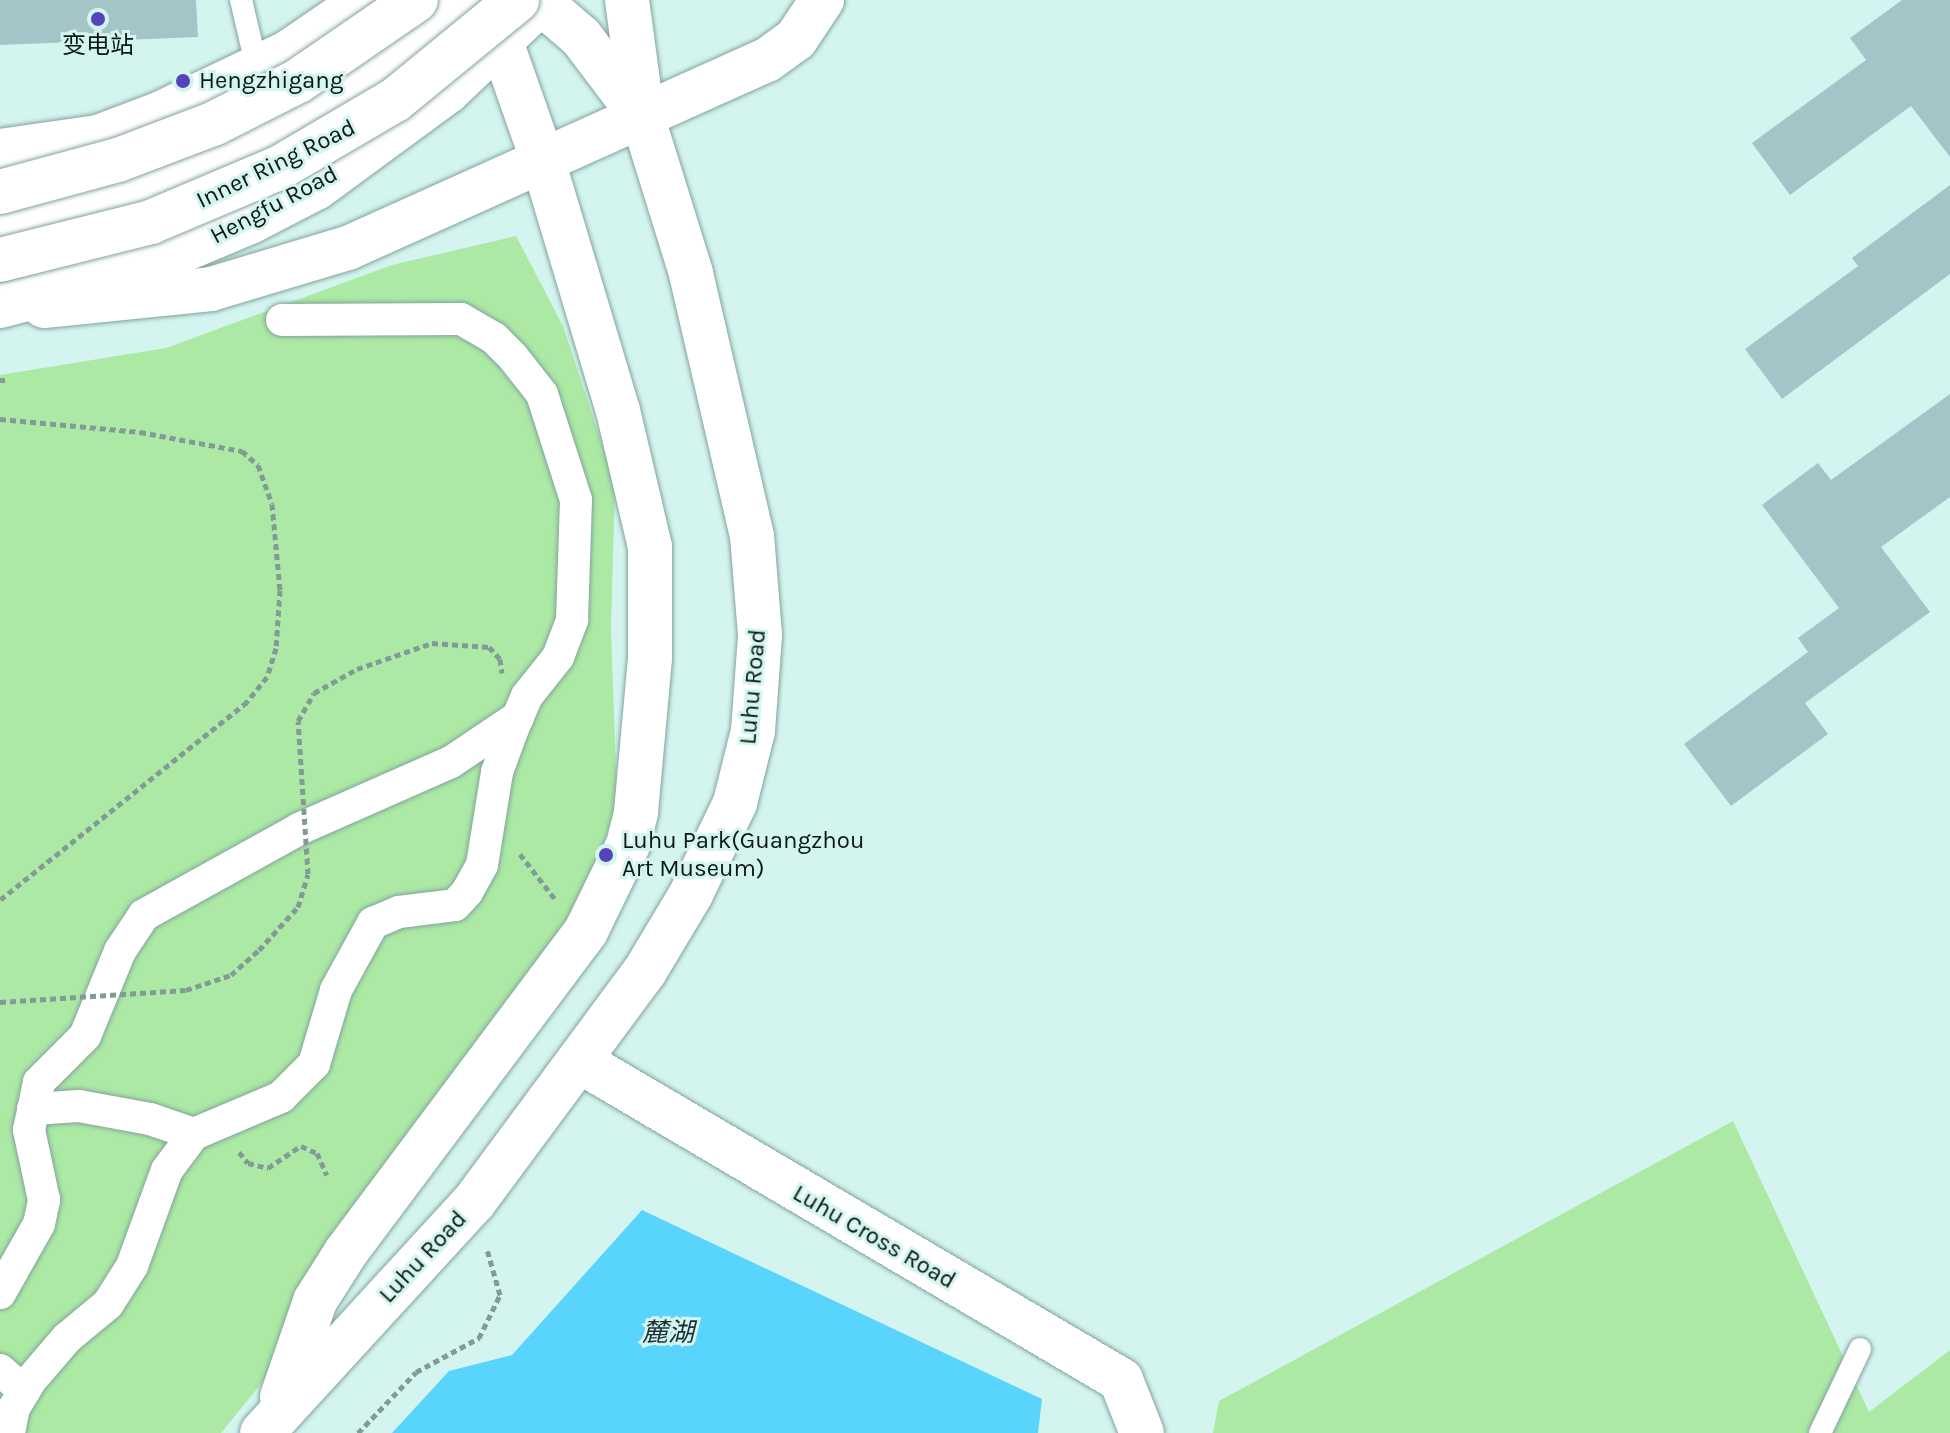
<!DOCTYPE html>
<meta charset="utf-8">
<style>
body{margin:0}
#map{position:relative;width:1950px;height:1433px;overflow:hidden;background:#d4f5ef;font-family:Karla,"Noto Sans SC",sans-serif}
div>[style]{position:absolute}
.green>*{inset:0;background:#abe9a4}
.water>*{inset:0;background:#59d4fc}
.building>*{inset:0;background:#a3c5c8}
.path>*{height:5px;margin-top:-2.5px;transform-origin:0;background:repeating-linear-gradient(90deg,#829b96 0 6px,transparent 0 10px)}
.roads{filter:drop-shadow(0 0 2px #83a39d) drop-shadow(0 0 2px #83a39d)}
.service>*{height:22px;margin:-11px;padding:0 11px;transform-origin:11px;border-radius:11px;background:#fff}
.pedestrian>*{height:32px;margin:-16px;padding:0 16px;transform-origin:16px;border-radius:16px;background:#fff}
.tertiary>*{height:44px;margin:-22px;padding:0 22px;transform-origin:22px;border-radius:22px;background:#fff}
.secondary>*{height:44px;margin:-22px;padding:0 22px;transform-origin:22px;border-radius:22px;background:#fff}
.primary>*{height:44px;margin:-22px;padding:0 22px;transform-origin:22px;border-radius:22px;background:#fff}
.path-bridge>*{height:5px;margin-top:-2.5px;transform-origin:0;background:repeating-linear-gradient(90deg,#829b96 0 6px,transparent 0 10px)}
.bridges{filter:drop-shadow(0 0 2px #83a39d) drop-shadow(0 0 2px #83a39d)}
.trunk-bridge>*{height:44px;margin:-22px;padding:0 22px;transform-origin:22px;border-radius:22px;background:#fff}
.dots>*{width:22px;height:22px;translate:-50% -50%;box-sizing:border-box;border:4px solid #d4f5ef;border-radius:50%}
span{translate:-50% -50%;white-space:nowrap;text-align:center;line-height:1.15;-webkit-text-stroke:6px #d4f5ef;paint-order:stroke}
.poi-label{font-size:24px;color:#0b1816}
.left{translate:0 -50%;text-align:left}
.street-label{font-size:24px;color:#0b1816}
.water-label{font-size:26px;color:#1a2f36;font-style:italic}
</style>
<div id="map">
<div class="green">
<i style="clip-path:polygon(516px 236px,563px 326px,615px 484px,611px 628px,617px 799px,560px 992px,355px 1268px,221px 1433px,0 1433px,0 375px,166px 348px,392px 265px)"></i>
<i style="clip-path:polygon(1733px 1121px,1869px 1412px,1950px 1350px,1950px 1433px,1213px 1433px,1219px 1401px)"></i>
</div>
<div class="water">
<i style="clip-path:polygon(642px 1210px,1042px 1399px,1038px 1433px,392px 1433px,449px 1371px,512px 1355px)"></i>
</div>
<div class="building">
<i style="clip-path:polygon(0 0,196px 0,198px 37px,0 45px)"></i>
<i style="clip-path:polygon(1902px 0,1950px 0,1950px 157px,1911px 106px,1790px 195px,1752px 143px,1866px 60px,1850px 38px)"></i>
<i style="clip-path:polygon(1950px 185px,1950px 274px,1782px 399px,1745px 349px,1858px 266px,1852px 258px)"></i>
<i style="clip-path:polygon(1950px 394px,1950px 497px,1881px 547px,1930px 612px,1805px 703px,1828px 734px,1731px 806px,1684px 744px,1808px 652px,1798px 638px,1839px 608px,1762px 505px,1818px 463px,1831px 480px)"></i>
</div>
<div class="path">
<i style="left:0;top:380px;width:5px"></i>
<i style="left:0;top:419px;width:141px;rotate:5.3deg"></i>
<i style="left:140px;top:432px;width:104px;rotate:10.6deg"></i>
<i style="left:242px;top:451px;width:21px;rotate:41deg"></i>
<i style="left:258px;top:465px;width:41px;rotate:70.3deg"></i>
<i style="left:272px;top:504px;width:86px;rotate:84.7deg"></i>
<i style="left:280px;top:590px;width:58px;rotate:93.9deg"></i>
<i style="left:276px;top:648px;width:30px;rotate:107deg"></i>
<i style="left:267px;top:677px;width:32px;rotate:129deg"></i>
<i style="left:247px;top:702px;width:317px;rotate:141.3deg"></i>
<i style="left:314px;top:693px;width:49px;rotate:-29.2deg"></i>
<i style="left:357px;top:669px;width:79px;rotate:-19.1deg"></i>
<i style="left:432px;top:643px;width:57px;rotate:4deg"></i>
<i style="left:489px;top:647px;width:16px;rotate:47deg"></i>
<i style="left:500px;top:659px;width:14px;rotate:82deg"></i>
<i style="left:520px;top:854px;width:57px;rotate:52.1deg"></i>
<i style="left:239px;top:1152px;width:14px;rotate:51deg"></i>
<i style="left:248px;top:1163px;width:21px;rotate:14deg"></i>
<i style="left:268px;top:1168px;width:40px;rotate:-34deg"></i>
<i style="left:301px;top:1146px;width:17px;rotate:24deg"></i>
<i style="left:317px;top:1153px;width:24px;rotate:66deg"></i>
<i style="left:358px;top:1433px;width:84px;rotate:-46.4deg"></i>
<i style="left:416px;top:1372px;width:72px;rotate:-28.4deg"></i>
<i style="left:479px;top:1338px;width:48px;rotate:-64deg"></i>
<i style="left:500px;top:1295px;width:48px;rotate:-105.8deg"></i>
</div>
<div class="roads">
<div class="service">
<i style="left:241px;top:0;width:70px;rotate:76.8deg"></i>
<i style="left:1820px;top:1433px;width:93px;rotate:-64.5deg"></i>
</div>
<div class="pedestrian">
<i style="left:33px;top:1109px;width:46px;rotate:-3.7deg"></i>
<i style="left:79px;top:1106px;width:72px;rotate:10.4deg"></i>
<i style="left:150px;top:1119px;width:46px;rotate:18.8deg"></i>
<i style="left:0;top:1293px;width:79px;rotate:-60.5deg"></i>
<i style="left:39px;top:1224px;width:25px;rotate:-78deg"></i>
<i style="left:44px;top:1200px;width:72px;rotate:-102.1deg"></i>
<i style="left:29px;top:1130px;width:49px;rotate:-78.2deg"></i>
<i style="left:39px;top:1082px;width:65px;rotate:-45deg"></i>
<i style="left:85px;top:1036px;width:92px;rotate:-67.6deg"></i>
<i style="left:120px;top:951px;width:43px;rotate:-56.3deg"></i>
<i style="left:144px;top:915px;width:177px;rotate:-29deg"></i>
<i style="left:299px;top:829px;width:166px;rotate:-23.8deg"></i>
<i style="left:451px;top:762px;width:81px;rotate:-33.9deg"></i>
<i style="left:0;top:1370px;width:32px;rotate:41deg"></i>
<i style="left:9px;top:1433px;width:25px;rotate:-79deg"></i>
<i style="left:14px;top:1408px;width:31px;rotate:-59deg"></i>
<i style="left:30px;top:1381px;width:57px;rotate:-49.3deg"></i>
<i style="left:67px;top:1338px;width:53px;rotate:-39.7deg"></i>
<i style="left:108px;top:1304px;width:45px;rotate:-57.7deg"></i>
<i style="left:132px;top:1266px;width:102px;rotate:-70deg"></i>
<i style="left:167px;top:1170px;width:45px;rotate:-53.1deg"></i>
<i style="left:194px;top:1134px;width:95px;rotate:-23deg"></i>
<i style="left:281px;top:1097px;width:47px;rotate:-45deg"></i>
<i style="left:314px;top:1064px;width:77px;rotate:-73.4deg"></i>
<i style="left:336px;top:990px;width:77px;rotate:-61.1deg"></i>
<i style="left:373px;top:923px;width:28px;rotate:-23deg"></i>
<i style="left:399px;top:912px;width:56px;rotate:-7.1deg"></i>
<i style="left:455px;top:905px;width:18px;rotate:-47deg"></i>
<i style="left:467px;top:892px;width:31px;rotate:-61deg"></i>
<i style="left:482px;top:865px;width:94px;rotate:-80.8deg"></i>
<i style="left:497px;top:772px;width:44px;rotate:-69.9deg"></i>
<i style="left:512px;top:731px;width:38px;rotate:-67deg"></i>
<i style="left:527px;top:696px;width:50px;rotate:-51.5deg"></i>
<i style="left:558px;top:657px;width:40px;rotate:-69deg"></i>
<i style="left:572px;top:620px;width:120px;rotate:-88.1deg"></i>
<i style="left:576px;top:500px;width:111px;rotate:-107.8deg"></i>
<i style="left:542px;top:394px;width:47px;rotate:-128.1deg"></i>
<i style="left:513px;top:357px;width:27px;rotate:-135deg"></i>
<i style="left:494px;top:338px;width:38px;rotate:-150deg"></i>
<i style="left:461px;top:319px;width:179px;rotate:179.7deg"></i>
</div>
<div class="tertiary">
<i style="left:627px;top:0;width:120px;rotate:82.3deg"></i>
<i style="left:44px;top:306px;width:168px;rotate:-5.8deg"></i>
<i style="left:211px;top:289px;width:143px;rotate:-16.7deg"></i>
<i style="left:348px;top:248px;width:459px;rotate:-24.2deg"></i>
<i style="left:767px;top:60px;width:36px;rotate:-36deg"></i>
<i style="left:796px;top:39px;width:47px;rotate:-56.3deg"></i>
<i style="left:581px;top:1062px;width:627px;rotate:30.49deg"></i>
<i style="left:1121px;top:1380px;width:57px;rotate:68.4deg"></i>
</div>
<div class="secondary">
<i style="left:0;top:151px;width:99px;rotate:-8.1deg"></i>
<i style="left:98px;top:137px;width:65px;rotate:-20.7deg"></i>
<i style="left:159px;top:114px;width:144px;rotate:-25.5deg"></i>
<i style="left:289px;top:52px;width:92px;rotate:-34.4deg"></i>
<i style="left:282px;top:1397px;width:102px;rotate:-71deg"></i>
<i style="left:315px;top:1301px;width:58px;rotate:-57.7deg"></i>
<i style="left:346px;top:1252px;width:401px;rotate:-53.2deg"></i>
<i style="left:586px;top:931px;width:96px;rotate:-64deg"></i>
<i style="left:628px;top:845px;width:34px;rotate:-76deg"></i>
<i style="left:636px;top:812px;width:155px;rotate:-84.8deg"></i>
<i style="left:650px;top:658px;width:111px;rotate:-90deg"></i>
<i style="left:650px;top:547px;width:140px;rotate:-103.2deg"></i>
<i style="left:618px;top:411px;width:261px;rotate:-106.7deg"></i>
<i style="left:543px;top:161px;width:126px;rotate:-109.4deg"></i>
<i style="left:501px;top:42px;width:36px;rotate:-99deg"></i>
<i style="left:262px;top:1433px;width:314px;rotate:-47.5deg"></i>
<i style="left:474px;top:1202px;width:287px;rotate:-53.5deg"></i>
<i style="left:645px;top:971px;width:90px;rotate:-59.1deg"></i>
<i style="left:691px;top:894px;width:101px;rotate:-64.2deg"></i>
<i style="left:735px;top:803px;width:74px;rotate:-76deg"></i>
<i style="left:753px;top:731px;width:96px;rotate:-85.8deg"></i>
<i style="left:760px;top:635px;width:99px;rotate:-94.6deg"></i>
<i style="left:752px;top:536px;width:270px;rotate:-103.1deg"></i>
<i style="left:691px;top:273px;width:161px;rotate:-107.3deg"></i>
<i style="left:643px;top:119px;width:103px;rotate:-127.1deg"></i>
<i style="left:581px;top:37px;width:57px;rotate:-139.3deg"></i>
</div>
<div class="primary">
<i style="left:0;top:226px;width:131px;rotate:-13.7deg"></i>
<i style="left:127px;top:195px;width:149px;rotate:-21.2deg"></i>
<i style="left:266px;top:141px;width:107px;rotate:-29.7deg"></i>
<i style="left:359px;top:88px;width:139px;rotate:-39.4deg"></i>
<i style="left:0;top:306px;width:135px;rotate:-14.5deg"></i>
<i style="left:131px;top:272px;width:129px;rotate:-22.8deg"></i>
<i style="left:250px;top:222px;width:74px;rotate:-27.3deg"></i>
<i style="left:316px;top:188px;width:164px;rotate:-36.3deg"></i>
<i style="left:448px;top:91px;width:132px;rotate:-43.5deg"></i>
</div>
</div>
<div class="path-bridge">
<i style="left:0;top:1002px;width:186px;rotate:-3.7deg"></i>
<i style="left:186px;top:990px;width:47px;rotate:-18.4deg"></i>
<i style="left:231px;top:975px;width:38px;rotate:-42deg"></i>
<i style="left:259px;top:950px;width:58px;rotate:-47.8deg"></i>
<i style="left:298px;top:907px;width:34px;rotate:-73deg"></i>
<i style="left:308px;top:874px;width:153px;rotate:-93.7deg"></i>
<i style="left:298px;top:721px;width:32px;rotate:-60deg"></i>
</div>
<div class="bridges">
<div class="trunk-bridge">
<i style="left:0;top:192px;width:122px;rotate:-15.2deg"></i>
<i style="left:118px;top:160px;width:102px;rotate:-20.8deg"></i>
<i style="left:213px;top:124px;width:95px;rotate:-26.8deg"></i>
<i style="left:298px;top:81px;width:143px;rotate:-34.5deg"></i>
<i style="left:0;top:260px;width:156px;rotate:-14.1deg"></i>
<i style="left:151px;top:222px;width:139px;rotate:-22.9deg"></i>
<i style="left:279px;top:168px;width:134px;rotate:-30.4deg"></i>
<i style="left:395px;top:100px;width:158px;rotate:-39.3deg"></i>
</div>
</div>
<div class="dots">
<i style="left:98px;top:19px;background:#5543bb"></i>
<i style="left:183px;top:81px;background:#5543bb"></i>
<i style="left:606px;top:855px;background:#5543bb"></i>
</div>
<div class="poi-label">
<span style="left:98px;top:46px">变电站</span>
<span class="left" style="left:199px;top:81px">Hengzhigang</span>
<span class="left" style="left:622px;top:855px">Luhu Park(Guangzhou<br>Art Museum)</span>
</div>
<div class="street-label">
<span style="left:276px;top:164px;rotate:-26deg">Inner Ring Road</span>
<span style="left:274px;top:205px;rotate:-28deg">Hengfu Road</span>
<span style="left:753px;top:687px;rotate:-85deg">Luhu Road</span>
<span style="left:874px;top:1237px;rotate:30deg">Luhu Cross Road</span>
<span style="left:423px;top:1257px;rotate:-47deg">Luhu Road</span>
</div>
<div class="water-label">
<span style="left:668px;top:1333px">麓湖</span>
</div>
</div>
